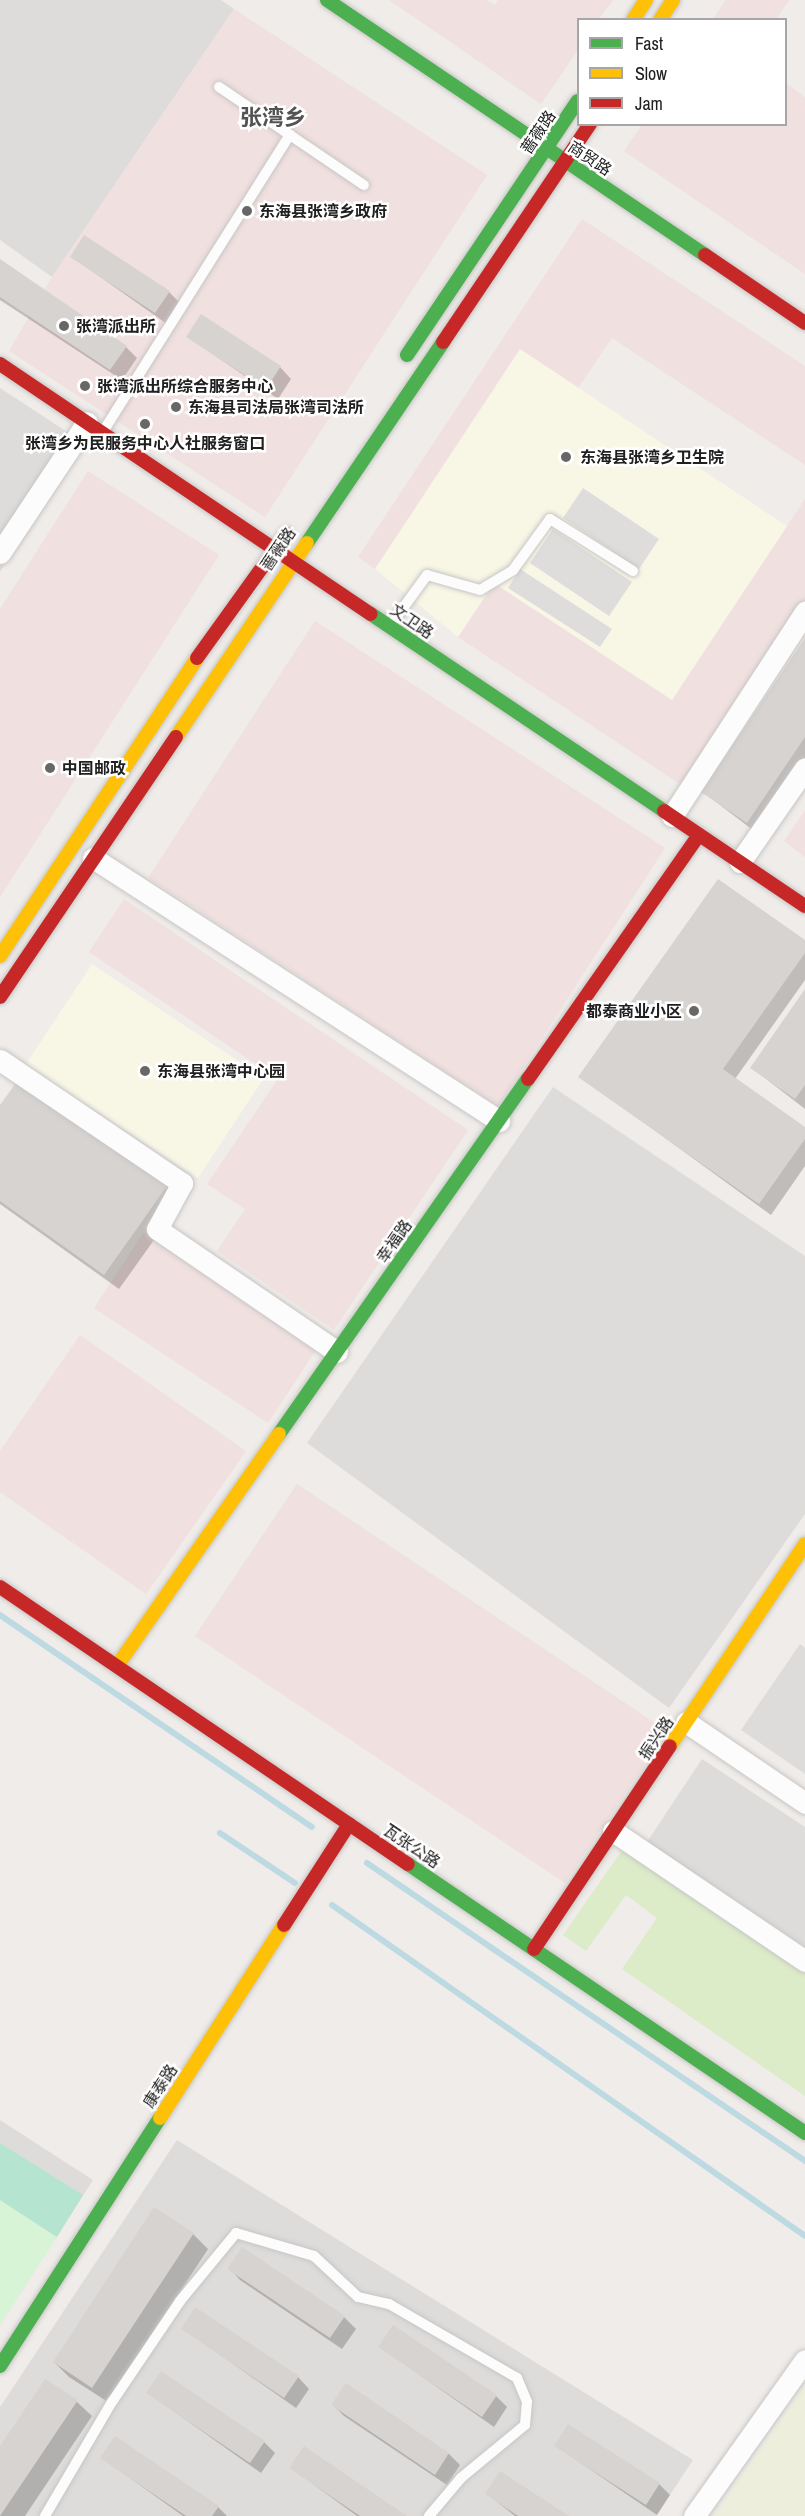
<!DOCTYPE html>
<meta charset="utf-8">
<style>
body{margin:0}
#map{position:relative;width:805px;height:2516px;overflow:hidden;background:#efece9;font-family:"Archivo Narrow","Noto Sans SC",sans-serif}
div>[style]{position:absolute}
.residential>*{inset:0;background:#dedcda}
.commercial>*{inset:0;background:#f0e0df}
.education>*{inset:0;background:#f8f6e5}
.farmland>*{inset:0;background:#eeeedc}
.grass>*{inset:0;background:#dcebc8}
.park>*{inset:0;background:#d8f4d7}
.pitch>*{inset:0;background:#b5e5d0}
.parking>*{inset:0;background:#dfdddc}
.shadow>*{inset:0;background:#0003}
.stream>*{height:6px;margin:-3px;padding:0 3px;transform-origin:3px;border-radius:3px;background:#bddae2}
.building>*{inset:0;background:#d6d3d0}
.roads{filter:drop-shadow(0 0 2px #c7c6c5) drop-shadow(0 0 2px #c7c6c5)}
.lane>*{height:10px;margin:-5px;padding:0 5px;transform-origin:5px;border-radius:5px;background:#fdfcfc}
.street>*{height:21px;margin:-10.5px;padding:0 10.5px;transform-origin:10.5px;border-radius:10.5px;background:#fdfcfc}
.fast>*{height:14px;margin:-7px;padding:0 7px;transform-origin:7px;border-radius:7px;background:#4caf50}
.slow>*{height:14px;margin:-7px;padding:0 7px;transform-origin:7px;border-radius:7px;background:#ffc107}
.jam>*{height:14px;margin:-7px;padding:0 7px;transform-origin:7px;border-radius:7px;background:#c62828}
.dots>*{width:16px;height:16px;translate:-50% -50%;box-sizing:border-box;border:3px solid #fff;border-radius:50%}
span{translate:-50% -50%;white-space:nowrap;text-align:center;line-height:1.15;-webkit-text-stroke:5px #fff;paint-order:stroke}
.street-label{font-size:16px;color:#202020}
.poi-label{font-size:16px;color:#202020;font-weight:700}
.left{translate:0 -50%;text-align:left}
.right{translate:-100% -50%;text-align:right}
.district-label{font-size:22px;color:#535353;font-weight:700}
.legend{position:absolute;left:577px;top:18px;width:210px;height:108px;box-sizing:border-box;background:#fff;border:2px solid #a6a6a6;margin:0;padding:8px 10px;list-style:none;font-size:18px;color:#202020}
.legend li{display:flex;align-items:center;gap:12px;height:30px}
.legend b{width:30px;border:2px solid #a6a6a6}
</style>
<div id="map">
<div class="residential">
<i style="clip-path:polygon(0 0,221px 0,234px 9px,52px 277px,0 240px)"></i>
<i style="clip-path:polygon(0 388px,84px 443px,0 572px)"></i>
<i style="clip-path:polygon(553px 1087px,805px 1256px,805px 1514px,669px 1708px,307px 1443px)"></i>
<i style="clip-path:polygon(800px 1644px,805px 1648px,805px 1774px,741px 1730px)"></i>
<i style="clip-path:polygon(702px 1759px,805px 1827px,805px 1947px,647px 1842px)"></i>
<i style="clip-path:polygon(0 2120px,93px 2180px,0 2325px)"></i>
<i style="clip-path:polygon(177px 2140px,693px 2460px,656px 2516px,0 2516px,0 2407px)"></i>
</div>
<div class="commercial">
<i style="clip-path:polygon(389px 0,487px 0,495px 5px,498px 0,613px 0,599px 19px,578px 20px,578px 50px,541px 104px)"></i>
<i style="clip-path:polygon(726px 0,789px 0,776px 19px,713px 19px)"></i>
<i style="clip-path:polygon(234px 9px,487px 175px,265px 517px,9px 351px,52px 277px)"></i>
<i style="clip-path:polygon(786px 83px,805px 97px,805px 274px,624px 151px,642px 125px,786px 124px)"></i>
<i style="clip-path:polygon(582px 219px,805px 366px,805px 465px,612px 338px,578px 388px,520px 350px,375px 569px,358px 557px)"></i>
<i style="clip-path:polygon(88px 471px,219px 555px,0 897px,0 609px)"></i>
<i style="clip-path:polygon(805px 499px,805px 601px,683px 786px,458px 637px,494px 583px,672px 700px)"></i>
<i style="clip-path:polygon(315px 621px,665px 848px,498px 1106px,148px 878px)"></i>
<i style="clip-path:polygon(805px 811px,805px 857px,784px 841px)"></i>
<i style="clip-path:polygon(124px 899px,468px 1130px,334px 1330px,217px 1251px,245px 1209px,207px 1184px,278px 1079px,89px 952px)"></i>
<i style="clip-path:polygon(144px 1232px,318px 1347px,268px 1423px,94px 1308px)"></i>
<i style="clip-path:polygon(80px 1335px,246px 1451px,146px 1594px,0 1492px,0 1451px)"></i>
<i style="clip-path:polygon(297px 1484px,667px 1731px,565px 1883px,195px 1636px)"></i>
</div>
<div class="education">
<i style="clip-path:polygon(520px 349px,787px 526px,672px 700px,494px 583px,458px 637px,375px 569px)"></i>
<i style="clip-path:polygon(92px 964px,264px 1078px,198px 1178px,26px 1064px)"></i>
</div>
<div class="farmland">
<i style="clip-path:polygon(805px 2385px,805px 2516px,714px 2516px)"></i>
</div>
<div class="grass">
<i style="clip-path:polygon(625px 1846px,805px 1971px,805px 2096px,622px 1969px,657px 1918px,626px 1895px,586px 1951px,563px 1935px)"></i>
</div>
<div class="park">
<i style="clip-path:polygon(0 2200px,57px 2237px,0 2325px)"></i>
</div>
<div class="pitch">
<i style="clip-path:polygon(0 2143px,83px 2195px,57px 2237px,0 2200px)"></i>
</div>
<div class="parking">
<i style="clip-path:polygon(583px 488px,659px 539px,639px 569px,563px 518px)"></i>
<i style="clip-path:polygon(553px 529px,632px 582px,609px 616px,530px 563px)"></i>
<i style="clip-path:polygon(520px 569px,612px 629px,600px 647px,508px 588px)"></i>
</div>
<div class="shadow">
<i style="clip-path:polygon(72px 257px,169px 292px,180px 303px,167px 324px)"></i>
<i style="clip-path:polygon(0 262px,126px 347px,137px 358px,122px 380px,0 300px)"></i>
<i style="clip-path:polygon(188px 337px,280px 367px,291px 379px,278px 399px)"></i>
<i style="clip-path:polygon(805px 640px,805px 764px,758px 834px,703px 792px)"></i>
<i style="clip-path:polygon(805px 942px,805px 980px,735px 1079px,805px 1129px,805px 1166px,771px 1215px,580px 1076px)"></i>
<i style="clip-path:polygon(805px 992px,805px 1109px,752px 1068px)"></i>
<i style="clip-path:polygon(21px 1078px,184px 1198px,119px 1289px,0 1204px,0 1107px)"></i>
<i style="clip-path:polygon(193px 2234px,208px 2249px,108px 2402px,69px 2377px,54px 2362px)"></i>
<i style="clip-path:polygon(242px 2249px,344px 2317px,356px 2329px,342px 2349px,240px 2280px,229px 2268px)"></i>
<i style="clip-path:polygon(182px 2328px,298px 2377px,309px 2389px,296px 2408px)"></i>
<i style="clip-path:polygon(380px 2347px,496px 2396px,507px 2407px,494px 2427px)"></i>
<i style="clip-path:polygon(346px 2385px,449px 2454px,460px 2465px,447px 2485px,344px 2416px,333px 2405px)"></i>
<i style="clip-path:polygon(148px 2393px,264px 2442px,275px 2453px,261px 2473px)"></i>
<i style="clip-path:polygon(77px 2402px,92px 2416px,25px 2516px,0 2516px,0 2449px)"></i>
<i style="clip-path:polygon(556px 2446px,659px 2484px,670px 2495px,657px 2515px)"></i>
<i style="clip-path:polygon(102px 2458px,218px 2507px,227px 2516px,183px 2516px)"></i>
<i style="clip-path:polygon(291px 2468px,405px 2516px,357px 2516px)"></i>
<i style="clip-path:polygon(487px 2494px,566px 2516px,515px 2516px)"></i>
</div>
<div class="stream">
<i style="left:0;top:1615px;width:377px;rotate:34.2deg"></i>
<i style="left:220px;top:1833px;width:90px;rotate:33.7deg"></i>
<i style="left:367px;top:1863px;width:530px;rotate:34.23deg"></i>
<i style="left:332px;top:1905px;width:577px;rotate:34.98deg"></i>
</div>
<div class="building">
<i style="clip-path:polygon(84px 235px,170px 291px,155px 313px,70px 257px)"></i>
<i style="clip-path:polygon(0 259px,127px 346px,110px 370px,0 297px)"></i>
<i style="clip-path:polygon(201px 314px,281px 366px,266px 389px,186px 337px)"></i>
<i style="clip-path:polygon(805px 638px,805px 737px,747px 823px,701px 792px)"></i>
<i style="clip-path:polygon(718px 879px,805px 940px,805px 953px,723px 1069px,805px 1127px,805px 1139px,759px 1204px,578px 1077px)"></i>
<i style="clip-path:polygon(805px 989px,805px 1085px,795px 1099px,750px 1068px)"></i>
<i style="clip-path:polygon(21px 1076px,170px 1182px,104px 1275px,0 1201px,0 1105px)"></i>
<i style="clip-path:polygon(154px 2207px,194px 2233px,92px 2388px,53px 2362px)"></i>
<i style="clip-path:polygon(242px 2247px,345px 2316px,330px 2338px,227px 2269px)"></i>
<i style="clip-path:polygon(195px 2307px,299px 2376px,284px 2398px,181px 2329px)"></i>
<i style="clip-path:polygon(393px 2325px,497px 2395px,482px 2417px,378px 2347px)"></i>
<i style="clip-path:polygon(161px 2371px,265px 2441px,250px 2463px,146px 2393px)"></i>
<i style="clip-path:polygon(45px 2379px,78px 2400px,0 2516px,0 2446px)"></i>
<i style="clip-path:polygon(346px 2383px,449px 2453px,435px 2475px,331px 2405px)"></i>
<i style="clip-path:polygon(568px 2424px,660px 2483px,646px 2505px,554px 2446px)"></i>
<i style="clip-path:polygon(115px 2436px,219px 2506px,212px 2516px,186px 2516px,100px 2458px)"></i>
<i style="clip-path:polygon(304px 2446px,407px 2516px,360px 2516px,289px 2468px)"></i>
<i style="clip-path:polygon(500px 2471px,569px 2516px,518px 2516px,485px 2494px)"></i>
</div>
<div class="roads">
<div class="lane">
<i style="left:219px;top:87px;width:175px;rotate:34.1deg"></i>
<i style="left:104px;top:430px;width:349px;rotate:-57.8deg"></i>
<i style="left:390px;top:626px;width:63px;rotate:-54deg"></i>
<i style="left:427px;top:575px;width:55px;rotate:15.8deg"></i>
<i style="left:480px;top:590px;width:39px;rotate:-31deg"></i>
<i style="left:513px;top:570px;width:63px;rotate:-54deg"></i>
<i style="left:550px;top:519px;width:98px;rotate:32.1deg"></i>
<i style="left:45px;top:2516px;width:132px;rotate:-59.6deg"></i>
<i style="left:112px;top:2402px;width:122px;rotate:-56deg"></i>
<i style="left:180px;top:2301px;width:88px;rotate:-50.5deg"></i>
<i style="left:236px;top:2233px;width:81px;rotate:16.4deg"></i>
<i style="left:314px;top:2256px;width:60px;rotate:43deg"></i>
<i style="left:358px;top:2297px;width:32px;rotate:13deg"></i>
<i style="left:389px;top:2304px;width:148px;rotate:30deg"></i>
<i style="left:517px;top:2378px;width:26px;rotate:67deg"></i>
<i style="left:527px;top:2402px;width:23px;rotate:95deg"></i>
<i style="left:525px;top:2425px;width:83px;rotate:140.4deg"></i>
<i style="left:461px;top:2478px;width:50px;rotate:130.1deg"></i>
</div>
<div class="street">
<i style="left:0;top:553px;width:157px;rotate:-56.4deg"></i>
<i style="left:672px;top:816px;width:244px;rotate:-56.9deg"></i>
<i style="left:93px;top:858px;width:484px;rotate:32.9deg"></i>
<i style="left:740px;top:862px;width:114px;rotate:-55.3deg"></i>
<i style="left:0;top:1060px;width:220px;rotate:34.1deg"></i>
<i style="left:182px;top:1183px;width:52px;rotate:118.5deg"></i>
<i style="left:157px;top:1229px;width:218px;rotate:34.3deg"></i>
<i style="left:686px;top:1722px;width:144px;rotate:34.2deg"></i>
<i style="left:613px;top:1831px;width:232px;rotate:34.1deg"></i>
<i style="left:694px;top:2516px;width:191px;rotate:-54.6deg"></i>
</div>
<div class="fast">
<i style="left:327px;top:0;width:456px;rotate:34deg"></i>
<i style="left:407px;top:355px;width:306px;rotate:-56.1deg"></i>
<i style="left:307px;top:543px;width:243px;rotate:-55.9deg"></i>
<i style="left:371px;top:614px;width:353px;rotate:33.9deg"></i>
<i style="left:279px;top:1434px;width:434px;rotate:-55deg"></i>
<i style="left:408px;top:1864px;width:480px;rotate:34.1deg"></i>
<i style="left:0;top:2366px;width:295px;rotate:-57.2deg"></i>
</div>
<div class="slow">
<i style="left:633px;top:20px;width:24px;rotate:-57deg"></i>
<i style="left:660px;top:20px;width:24px;rotate:-57deg"></i>
<i style="left:176px;top:737px;width:234px;rotate:-56deg"></i>
<i style="left:0;top:956px;width:357px;rotate:-56.5deg"></i>
<i style="left:117px;top:1666px;width:283px;rotate:-55.1deg"></i>
<i style="left:670px;top:1746px;width:243px;rotate:-56.2deg"></i>
<i style="left:160px;top:2118px;width:229px;rotate:-57.3deg"></i>
</div>
<div class="jam">
<i style="left:705px;top:255px;width:121px;rotate:34.2deg"></i>
<i style="left:443px;top:342px;width:263px;rotate:-56deg"></i>
<i style="left:0;top:364px;width:447px;rotate:34deg"></i>
<i style="left:197px;top:658px;width:153px;rotate:-54.3deg"></i>
<i style="left:664px;top:811px;width:170px;rotate:34deg"></i>
<i style="left:0;top:997px;width:314px;rotate:-55.9deg"></i>
<i style="left:528px;top:1079px;width:298px;rotate:-55deg"></i>
<i style="left:0;top:1587px;width:493px;rotate:34.2deg"></i>
<i style="left:284px;top:1925px;width:120px;rotate:-57.2deg"></i>
<i style="left:534px;top:1949px;width:244px;rotate:-56.2deg"></i>
</div>
</div>
<div class="dots">
<i style="left:247px;top:211px;background:#686766"></i>
<i style="left:64px;top:326px;background:#686766"></i>
<i style="left:85px;top:386px;background:#686766"></i>
<i style="left:176px;top:407px;background:#686766"></i>
<i style="left:145px;top:424px;background:#686766"></i>
<i style="left:566px;top:457px;background:#686766"></i>
<i style="left:50px;top:768px;background:#686766"></i>
<i style="left:694px;top:1011px;background:#686766"></i>
<i style="left:145px;top:1071px;background:#686766"></i>
</div>
<div class="street-label">
<span style="left:538px;top:132px;rotate:-56deg">蔷薇路</span>
<span style="left:590px;top:158px;rotate:34deg">商贸路</span>
<span style="left:278px;top:549px;rotate:-56deg">蔷薇路</span>
<span style="left:412px;top:621px;rotate:34deg">文卫路</span>
<span style="left:394px;top:1241px;rotate:-55deg">幸福路</span>
<span style="left:656px;top:1738px;rotate:-56deg">振兴路</span>
<span style="left:412px;top:1846px;rotate:34deg">瓦张公路</span>
<span style="left:160px;top:2086px;rotate:-57deg">康泰路</span>
</div>
<div class="poi-label">
<span class="left" style="left:259px;top:211px">东海县张湾乡政府</span>
<span class="left" style="left:76px;top:326px">张湾派出所</span>
<span class="left" style="left:97px;top:386px">张湾派出所综合服务中心</span>
<span class="left" style="left:188px;top:407px">东海县司法局张湾司法所</span>
<span style="left:145px;top:443px">张湾乡为民服务中心人社服务窗口</span>
<span class="left" style="left:580px;top:457px">东海县张湾乡卫生院</span>
<span class="left" style="left:62px;top:768px">中国邮政</span>
<span class="right" style="left:682px;top:1011px">都泰商业小区</span>
<span class="left" style="left:157px;top:1071px">东海县张湾中心园</span>
</div>
<div class="district-label">
<span style="left:273px;top:118px">张湾乡</span>
</div>
<ul class="legend">
<li><b style="height:8px;background:#4caf50"></b>Fast</li>
<li><b style="height:8px;background:#ffc107"></b>Slow</li>
<li><b style="height:8px;background:#c62828"></b>Jam</li>
</ul>
</div>
